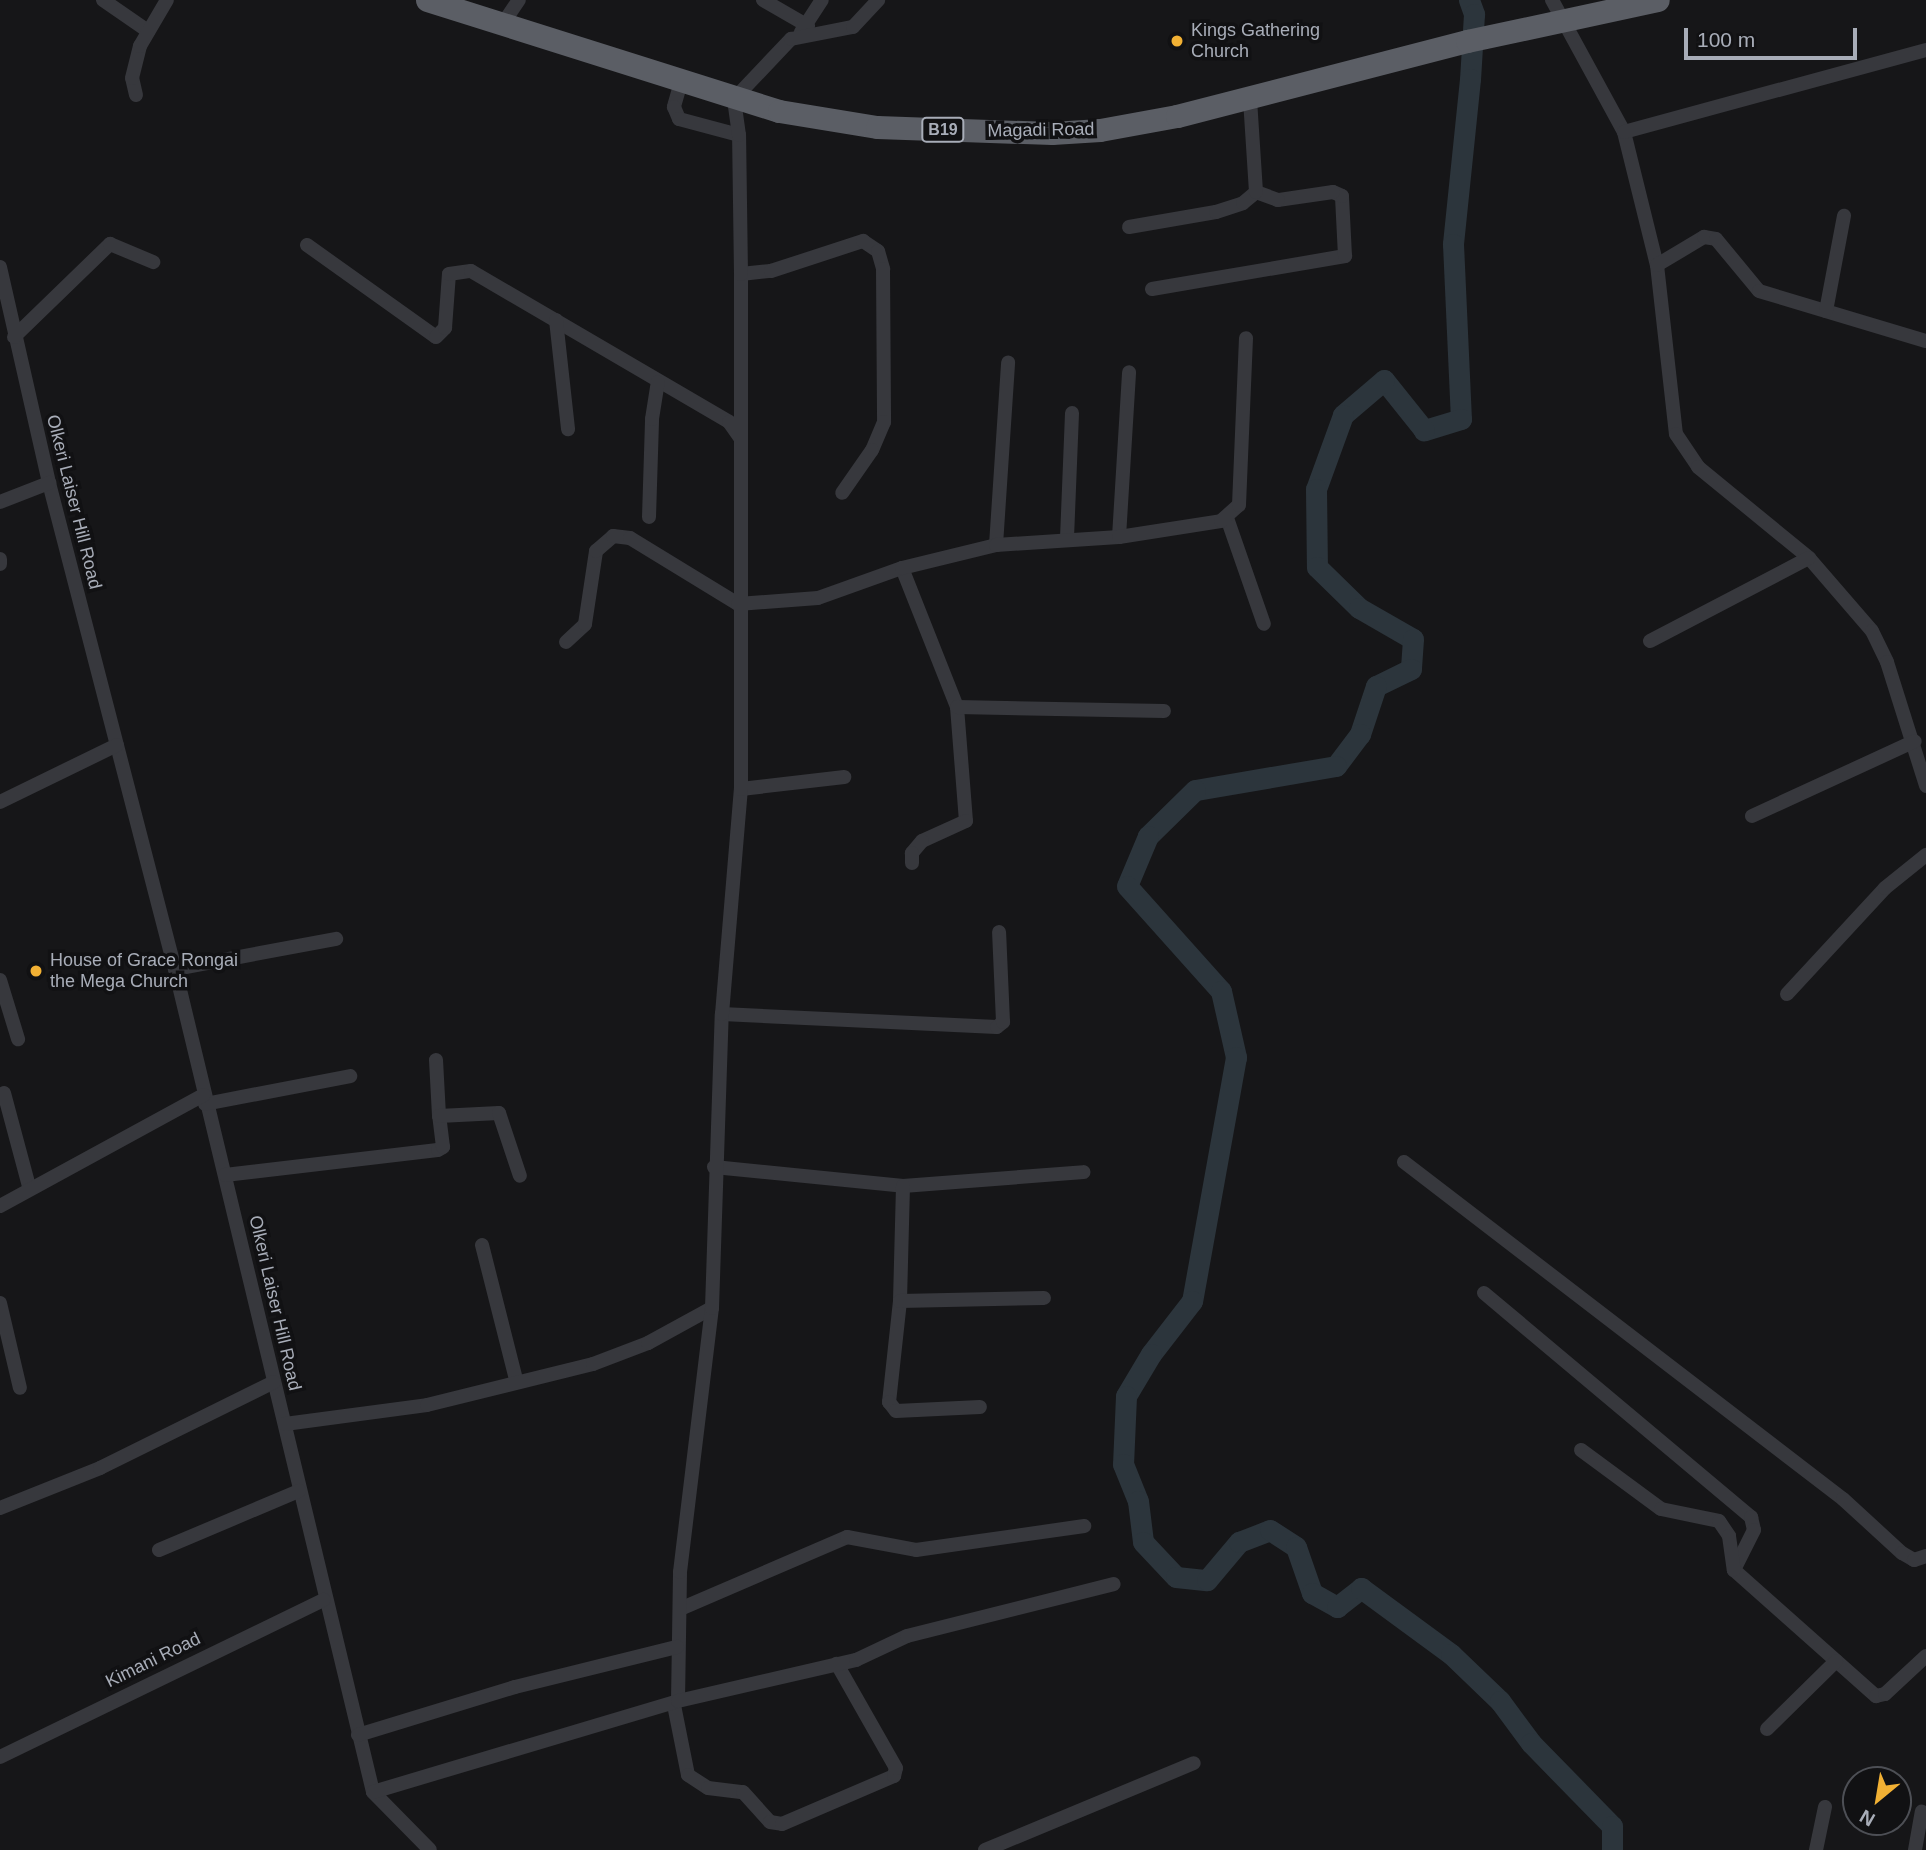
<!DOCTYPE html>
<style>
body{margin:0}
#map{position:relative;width:1926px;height:1850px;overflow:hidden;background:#161618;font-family:Helvetica,sans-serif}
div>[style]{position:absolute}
.river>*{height:21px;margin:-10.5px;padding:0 10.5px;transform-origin:10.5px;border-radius:10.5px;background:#2c353c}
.minor>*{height:14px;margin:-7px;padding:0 7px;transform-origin:7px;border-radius:7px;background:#37383d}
.trunk>*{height:23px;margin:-11.5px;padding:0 11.5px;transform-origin:11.5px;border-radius:11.5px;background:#5b5e65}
.dots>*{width:19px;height:19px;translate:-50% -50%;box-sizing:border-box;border:4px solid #111113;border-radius:50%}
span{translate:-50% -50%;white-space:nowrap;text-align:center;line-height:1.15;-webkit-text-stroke:7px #111113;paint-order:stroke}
.shield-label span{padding:2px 5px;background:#111113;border:2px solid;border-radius:5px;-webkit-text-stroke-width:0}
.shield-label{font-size:16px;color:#a8adb8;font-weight:700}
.poi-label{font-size:18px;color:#a8adb8}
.left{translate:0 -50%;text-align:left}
.street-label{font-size:18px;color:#a8adb8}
.north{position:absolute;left:1842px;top:1766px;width:70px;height:70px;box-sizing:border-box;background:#111113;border:2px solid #4d4f55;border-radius:50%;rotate:210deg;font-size:19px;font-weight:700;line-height:28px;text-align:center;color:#a8adb8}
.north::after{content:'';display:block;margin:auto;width:24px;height:32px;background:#f2b134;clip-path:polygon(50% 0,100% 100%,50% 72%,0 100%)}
.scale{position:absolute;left:1684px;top:28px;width:173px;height:32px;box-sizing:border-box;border:4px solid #a8adb8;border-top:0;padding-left:9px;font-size:21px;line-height:24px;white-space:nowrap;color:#a8adb8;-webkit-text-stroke:5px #111113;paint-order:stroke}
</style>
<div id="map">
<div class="river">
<i style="left:1469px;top:0;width:15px;rotate:70deg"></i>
<i style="left:1474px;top:14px;width:65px;rotate:93.5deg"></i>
<i style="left:1470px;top:79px;width:166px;rotate:95.9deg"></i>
<i style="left:1453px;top:244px;width:175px;rotate:87.4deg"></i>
<i style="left:1461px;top:419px;width:39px;rotate:163deg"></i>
<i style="left:1424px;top:430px;width:64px;rotate:-128.7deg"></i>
<i style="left:1384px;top:380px;width:54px;rotate:139.5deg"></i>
<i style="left:1343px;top:415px;width:79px;rotate:110deg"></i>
<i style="left:1316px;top:489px;width:78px;rotate:89.3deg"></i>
<i style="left:1317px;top:567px;width:59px;rotate:44.3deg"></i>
<i style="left:1359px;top:608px;width:62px;rotate:29.9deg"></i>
<i style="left:1413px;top:639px;width:30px;rotate:94deg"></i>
<i style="left:1411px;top:669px;width:39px;rotate:154deg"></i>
<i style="left:1376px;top:686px;width:51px;rotate:108.4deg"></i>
<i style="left:1360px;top:734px;width:40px;rotate:127deg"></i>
<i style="left:1336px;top:766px;width:143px;rotate:170.3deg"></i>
<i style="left:1195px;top:790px;width:66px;rotate:135.6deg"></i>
<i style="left:1148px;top:836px;width:54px;rotate:112.8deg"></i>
<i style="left:1127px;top:886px;width:141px;rotate:48.2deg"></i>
<i style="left:1221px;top:991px;width:68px;rotate:77.2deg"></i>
<i style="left:1236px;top:1057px;width:248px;rotate:100.2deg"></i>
<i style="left:1192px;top:1301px;width:67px;rotate:127.7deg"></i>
<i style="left:1151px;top:1354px;width:49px;rotate:120.8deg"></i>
<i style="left:1126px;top:1396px;width:68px;rotate:92.5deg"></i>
<i style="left:1123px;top:1464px;width:40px;rotate:68deg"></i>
<i style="left:1138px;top:1501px;width:41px;rotate:83deg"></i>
<i style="left:1143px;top:1542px;width:48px;rotate:46.7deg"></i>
<i style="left:1176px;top:1577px;width:31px;rotate:6deg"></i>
<i style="left:1207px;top:1580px;width:50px;rotate:-49.9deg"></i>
<i style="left:1239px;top:1542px;width:33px;rotate:-21deg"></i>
<i style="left:1270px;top:1530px;width:31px;rotate:33deg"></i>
<i style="left:1296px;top:1547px;width:49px;rotate:70.8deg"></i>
<i style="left:1312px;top:1593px;width:29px;rotate:29deg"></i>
<i style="left:1337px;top:1607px;width:31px;rotate:-38deg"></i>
<i style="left:1361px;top:1588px;width:112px;rotate:36.3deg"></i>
<i style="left:1451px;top:1654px;width:68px;rotate:43.8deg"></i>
<i style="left:1500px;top:1701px;width:52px;rotate:53.6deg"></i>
<i style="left:1531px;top:1743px;width:116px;rotate:45.7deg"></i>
<i style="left:1612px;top:1826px;width:24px;rotate:90deg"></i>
</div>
<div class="minor">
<i style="left:103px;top:0;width:55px;rotate:34.6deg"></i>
<i style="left:763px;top:0;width:52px;rotate:30deg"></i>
<i style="left:1552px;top:0;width:150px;rotate:61.4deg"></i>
<i style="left:1624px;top:132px;width:137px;rotate:76.1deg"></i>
<i style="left:1657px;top:265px;width:170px;rotate:83.6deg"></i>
<i style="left:1676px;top:434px;width:40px;rotate:56deg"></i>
<i style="left:1698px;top:467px;width:144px;rotate:39.3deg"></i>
<i style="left:1809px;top:558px;width:96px;rotate:49.2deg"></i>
<i style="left:1872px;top:631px;width:34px;rotate:64deg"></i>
<i style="left:1887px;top:662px;width:130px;rotate:72.5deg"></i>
<i style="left:502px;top:25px;width:30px;rotate:-56deg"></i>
<i style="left:801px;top:32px;width:38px;rotate:-57deg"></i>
<i style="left:681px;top:82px;width:26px;rotate:106deg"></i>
<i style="left:674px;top:107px;width:13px;rotate:67deg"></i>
<i style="left:679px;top:119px;width:62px;rotate:14.9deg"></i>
<i style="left:136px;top:95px;width:17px;rotate:-103deg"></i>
<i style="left:132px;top:78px;width:33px;rotate:-76deg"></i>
<i style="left:140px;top:46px;width:53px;rotate:-59.6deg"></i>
<i style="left:1624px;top:132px;width:313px;rotate:-15.2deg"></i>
<i style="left:1129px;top:227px;width:88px;rotate:-9.8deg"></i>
<i style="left:1216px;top:212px;width:28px;rotate:-18deg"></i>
<i style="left:1243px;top:203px;width:17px;rotate:-40deg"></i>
<i style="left:307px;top:245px;width:158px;rotate:35.5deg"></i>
<i style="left:436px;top:337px;width:13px;rotate:-45deg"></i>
<i style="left:445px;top:328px;width:54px;rotate:-85.8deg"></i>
<i style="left:449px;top:274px;width:22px;rotate:-8deg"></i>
<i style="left:471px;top:271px;width:299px;rotate:30.3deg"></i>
<i style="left:729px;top:422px;width:19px;rotate:55deg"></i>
<i style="left:1657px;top:265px;width:55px;rotate:-30.8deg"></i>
<i style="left:1704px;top:237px;width:12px;rotate:9deg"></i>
<i style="left:1716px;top:239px;width:67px;rotate:50.4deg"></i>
<i style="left:1759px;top:291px;width:174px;rotate:16.7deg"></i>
<i style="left:0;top:267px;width:221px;rotate:77.2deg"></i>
<i style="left:49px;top:483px;width:502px;rotate:75.47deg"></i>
<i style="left:175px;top:969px;width:846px;rotate:76.47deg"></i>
<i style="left:373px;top:1792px;width:81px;rotate:45.5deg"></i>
<i style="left:741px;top:274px;width:30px;rotate:-6deg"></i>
<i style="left:771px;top:271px;width:97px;rotate:-18.1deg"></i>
<i style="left:863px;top:241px;width:18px;rotate:34deg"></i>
<i style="left:878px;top:251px;width:19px;rotate:74deg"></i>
<i style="left:883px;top:269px;width:153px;rotate:89.6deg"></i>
<i style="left:884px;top:422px;width:30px;rotate:113deg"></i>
<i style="left:872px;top:450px;width:52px;rotate:124.9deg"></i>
<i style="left:1152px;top:289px;width:196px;rotate:-9.7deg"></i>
<i style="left:1345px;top:256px;width:60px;rotate:-92.9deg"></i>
<i style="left:1342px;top:196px;width:10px;rotate:-156deg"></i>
<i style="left:1333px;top:192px;width:56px;rotate:171.7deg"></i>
<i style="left:1278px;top:200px;width:23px;rotate:-160deg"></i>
<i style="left:1256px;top:192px;width:94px;rotate:-93.7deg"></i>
<i style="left:1826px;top:311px;width:97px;rotate:-79.3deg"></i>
<i style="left:556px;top:320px;width:110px;rotate:83.7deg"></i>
<i style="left:14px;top:337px;width:134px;rotate:-44.1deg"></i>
<i style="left:110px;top:244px;width:47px;rotate:22.7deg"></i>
<i style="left:0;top:502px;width:53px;rotate:-21.2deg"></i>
<i style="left:649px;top:517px;width:98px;rotate:-88.2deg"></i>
<i style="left:652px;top:419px;width:37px;rotate:-81deg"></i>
<i style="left:1227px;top:518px;width:112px;rotate:70.8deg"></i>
<i style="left:1119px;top:537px;width:165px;rotate:-86.5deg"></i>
<i style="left:1067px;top:538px;width:125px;rotate:-87.7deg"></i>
<i style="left:996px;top:545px;width:183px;rotate:-86.2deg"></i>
<i style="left:0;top:559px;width:5px;rotate:90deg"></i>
<i style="left:902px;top:568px;width:149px;rotate:68.4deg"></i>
<i style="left:957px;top:707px;width:114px;rotate:85.5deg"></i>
<i style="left:966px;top:821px;width:48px;rotate:155.6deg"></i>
<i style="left:922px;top:841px;width:16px;rotate:130deg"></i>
<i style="left:912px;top:853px;width:10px;rotate:90deg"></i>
<i style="left:1650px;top:641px;width:179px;rotate:-27.6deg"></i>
<i style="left:566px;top:642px;width:26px;rotate:-43deg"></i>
<i style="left:585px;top:624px;width:74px;rotate:-81.4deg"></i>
<i style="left:596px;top:551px;width:23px;rotate:-41deg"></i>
<i style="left:613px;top:536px;width:17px;rotate:7deg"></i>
<i style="left:630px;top:538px;width:127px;rotate:31.4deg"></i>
<i style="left:738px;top:604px;width:80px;rotate:-4.3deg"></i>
<i style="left:818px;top:598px;width:89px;rotate:-19.7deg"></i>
<i style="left:902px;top:568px;width:97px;rotate:-13.7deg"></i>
<i style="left:996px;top:545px;width:123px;rotate:-3.7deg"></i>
<i style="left:1119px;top:537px;width:103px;rotate:-8.9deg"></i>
<i style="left:1221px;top:521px;width:24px;rotate:-42deg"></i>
<i style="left:1239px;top:505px;width:167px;rotate:-87.6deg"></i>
<i style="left:957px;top:707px;width:207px;rotate:1.1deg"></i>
<i style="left:741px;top:789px;width:104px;rotate:-6.6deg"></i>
<i style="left:0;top:802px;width:130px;rotate:-26deg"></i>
<i style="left:1752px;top:816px;width:179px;rotate:-24.7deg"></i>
<i style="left:175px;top:969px;width:164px;rotate:-10.6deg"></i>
<i style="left:0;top:980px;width:62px;rotate:73deg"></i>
<i style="left:1787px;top:994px;width:144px;rotate:-47.2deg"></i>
<i style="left:1885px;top:888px;width:53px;rotate:-38.8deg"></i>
<i style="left:722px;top:1014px;width:275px;rotate:2.7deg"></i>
<i style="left:997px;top:1027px;width:8px;rotate:-40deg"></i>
<i style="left:1003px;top:1022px;width:90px;rotate:-92.5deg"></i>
<i style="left:436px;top:1060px;width:56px;rotate:86.9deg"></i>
<i style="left:4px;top:1093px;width:96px;rotate:75deg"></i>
<i style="left:205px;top:1104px;width:148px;rotate:-10.9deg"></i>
<i style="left:1404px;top:1162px;width:553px;rotate:37.51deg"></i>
<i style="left:1843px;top:1499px;width:80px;rotate:42.5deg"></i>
<i style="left:1902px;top:1553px;width:14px;rotate:30deg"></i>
<i style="left:1914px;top:1560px;width:13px;rotate:-18deg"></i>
<i style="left:714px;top:1167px;width:190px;rotate:5.7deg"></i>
<i style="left:903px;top:1186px;width:181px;rotate:-4.4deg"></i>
<i style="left:225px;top:1175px;width:214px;rotate:-6.7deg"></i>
<i style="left:438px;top:1150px;width:6px;rotate:-31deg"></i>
<i style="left:443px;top:1147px;width:31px;rotate:-97deg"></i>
<i style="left:439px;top:1116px;width:60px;rotate:-2.9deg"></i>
<i style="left:499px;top:1113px;width:66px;rotate:71.6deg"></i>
<i style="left:903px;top:1186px;width:115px;rotate:91.5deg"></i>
<i style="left:900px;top:1301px;width:102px;rotate:96.2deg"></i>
<i style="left:889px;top:1402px;width:11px;rotate:52deg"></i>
<i style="left:896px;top:1411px;width:84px;rotate:-2.7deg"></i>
<i style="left:0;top:1206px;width:232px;rotate:-28.6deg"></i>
<i style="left:482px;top:1245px;width:138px;rotate:75.8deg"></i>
<i style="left:1484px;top:1293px;width:349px;rotate:40deg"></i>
<i style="left:1751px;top:1517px;width:13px;rotate:77deg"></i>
<i style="left:1754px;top:1530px;width:45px;rotate:116.6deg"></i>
<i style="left:1734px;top:1570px;width:190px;rotate:41.6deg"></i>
<i style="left:1876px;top:1696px;width:9px;rotate:-13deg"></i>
<i style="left:1885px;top:1694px;width:56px;rotate:-42.8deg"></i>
<i style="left:900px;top:1301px;width:144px;rotate:-1.2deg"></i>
<i style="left:0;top:1303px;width:87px;rotate:76.8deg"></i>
<i style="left:285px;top:1424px;width:143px;rotate:-7.6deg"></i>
<i style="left:427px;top:1405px;width:171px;rotate:-13.9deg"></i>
<i style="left:593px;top:1364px;width:59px;rotate:-20.9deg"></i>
<i style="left:648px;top:1343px;width:73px;rotate:-28.7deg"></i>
<i style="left:1581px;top:1450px;width:99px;rotate:36.4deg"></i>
<i style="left:1661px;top:1509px;width:59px;rotate:11.7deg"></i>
<i style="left:1719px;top:1521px;width:18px;rotate:56deg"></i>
<i style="left:1729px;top:1536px;width:34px;rotate:82deg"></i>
<i style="left:0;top:1508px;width:108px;rotate:-21.8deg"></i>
<i style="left:100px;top:1468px;width:194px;rotate:-26.3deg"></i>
<i style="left:159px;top:1550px;width:152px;rotate:-22.9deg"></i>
<i style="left:680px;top:1609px;width:182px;rotate:-23.3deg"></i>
<i style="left:847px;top:1537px;width:70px;rotate:10.7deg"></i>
<i style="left:916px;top:1550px;width:170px;rotate:-8.1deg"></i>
<i style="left:678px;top:1701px;width:129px;rotate:-89.1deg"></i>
<i style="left:680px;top:1572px;width:266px;rotate:-83.1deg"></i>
<i style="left:712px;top:1308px;width:294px;rotate:-88.1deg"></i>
<i style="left:722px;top:1014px;width:226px;rotate:-85.2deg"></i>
<i style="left:741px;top:789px;width:515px;rotate:-90deg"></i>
<i style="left:741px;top:274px;width:139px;rotate:-90.8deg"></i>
<i style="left:739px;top:135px;width:36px;rotate:-98deg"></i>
<i style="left:734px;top:99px;width:83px;rotate:-46.5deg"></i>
<i style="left:791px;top:39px;width:63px;rotate:-11deg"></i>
<i style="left:853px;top:27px;width:37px;rotate:-47deg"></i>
<i style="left:674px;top:1705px;width:71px;rotate:78.7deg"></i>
<i style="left:688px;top:1775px;width:24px;rotate:33deg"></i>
<i style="left:708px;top:1788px;width:35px;rotate:7deg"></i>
<i style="left:743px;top:1792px;width:40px;rotate:48deg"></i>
<i style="left:770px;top:1822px;width:12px;rotate:9deg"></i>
<i style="left:782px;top:1824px;width:122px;rotate:-23.2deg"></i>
<i style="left:894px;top:1776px;width:8px;rotate:-76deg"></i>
<i style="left:896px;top:1768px;width:120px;rotate:-119.6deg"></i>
<i style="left:1767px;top:1729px;width:97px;rotate:-44.6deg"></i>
<i style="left:358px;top:1735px;width:164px;rotate:-17deg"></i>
<i style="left:515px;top:1687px;width:167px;rotate:-13.9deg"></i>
<i style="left:0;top:1757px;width:360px;rotate:-25.9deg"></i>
<i style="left:373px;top:1792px;width:318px;rotate:-16.6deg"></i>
<i style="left:678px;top:1701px;width:183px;rotate:-13deg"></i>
<i style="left:856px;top:1660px;width:56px;rotate:-25.2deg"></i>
<i style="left:907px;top:1636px;width:213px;rotate:-14.1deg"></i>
<i style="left:985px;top:1850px;width:226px;rotate:-22.6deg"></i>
<i style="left:1816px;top:1850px;width:44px;rotate:-78.2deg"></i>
<i style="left:1915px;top:1850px;width:39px;rotate:-80deg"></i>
</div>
<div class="trunk">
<i style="left:427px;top:0;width:369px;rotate:17.5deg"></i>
<i style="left:779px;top:111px;width:99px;rotate:9.3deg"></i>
<i style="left:877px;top:127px;width:175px;rotate:2deg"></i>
<i style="left:1052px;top:133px;width:48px;rotate:-3.6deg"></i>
<i style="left:1100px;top:130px;width:78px;rotate:-10.3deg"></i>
<i style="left:1177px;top:116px;width:300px;rotate:-14.5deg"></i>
<i style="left:1467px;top:41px;width:195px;rotate:-12.1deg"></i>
</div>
<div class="dots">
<i style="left:1177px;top:41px;background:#f2b134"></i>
<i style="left:36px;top:971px;background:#f2b134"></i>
</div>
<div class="shield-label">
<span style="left:943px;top:130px">B19</span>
</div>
<div class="poi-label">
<span class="left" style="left:1191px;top:41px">Kings Gathering<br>Church</span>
<span class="left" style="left:50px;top:971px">House of Grace Rongai<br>the Mega Church</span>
</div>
<div class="street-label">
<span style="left:1041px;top:130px;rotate:-1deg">Magadi Road</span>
<span style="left:74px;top:502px;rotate:76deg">Olkeri Laiser Hill Road</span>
<span style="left:275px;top:1303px;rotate:77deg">Olkeri Laiser Hill Road</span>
<span style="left:153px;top:1660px;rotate:-26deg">Kimani Road</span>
</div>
<div class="north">N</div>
<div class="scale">100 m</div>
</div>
